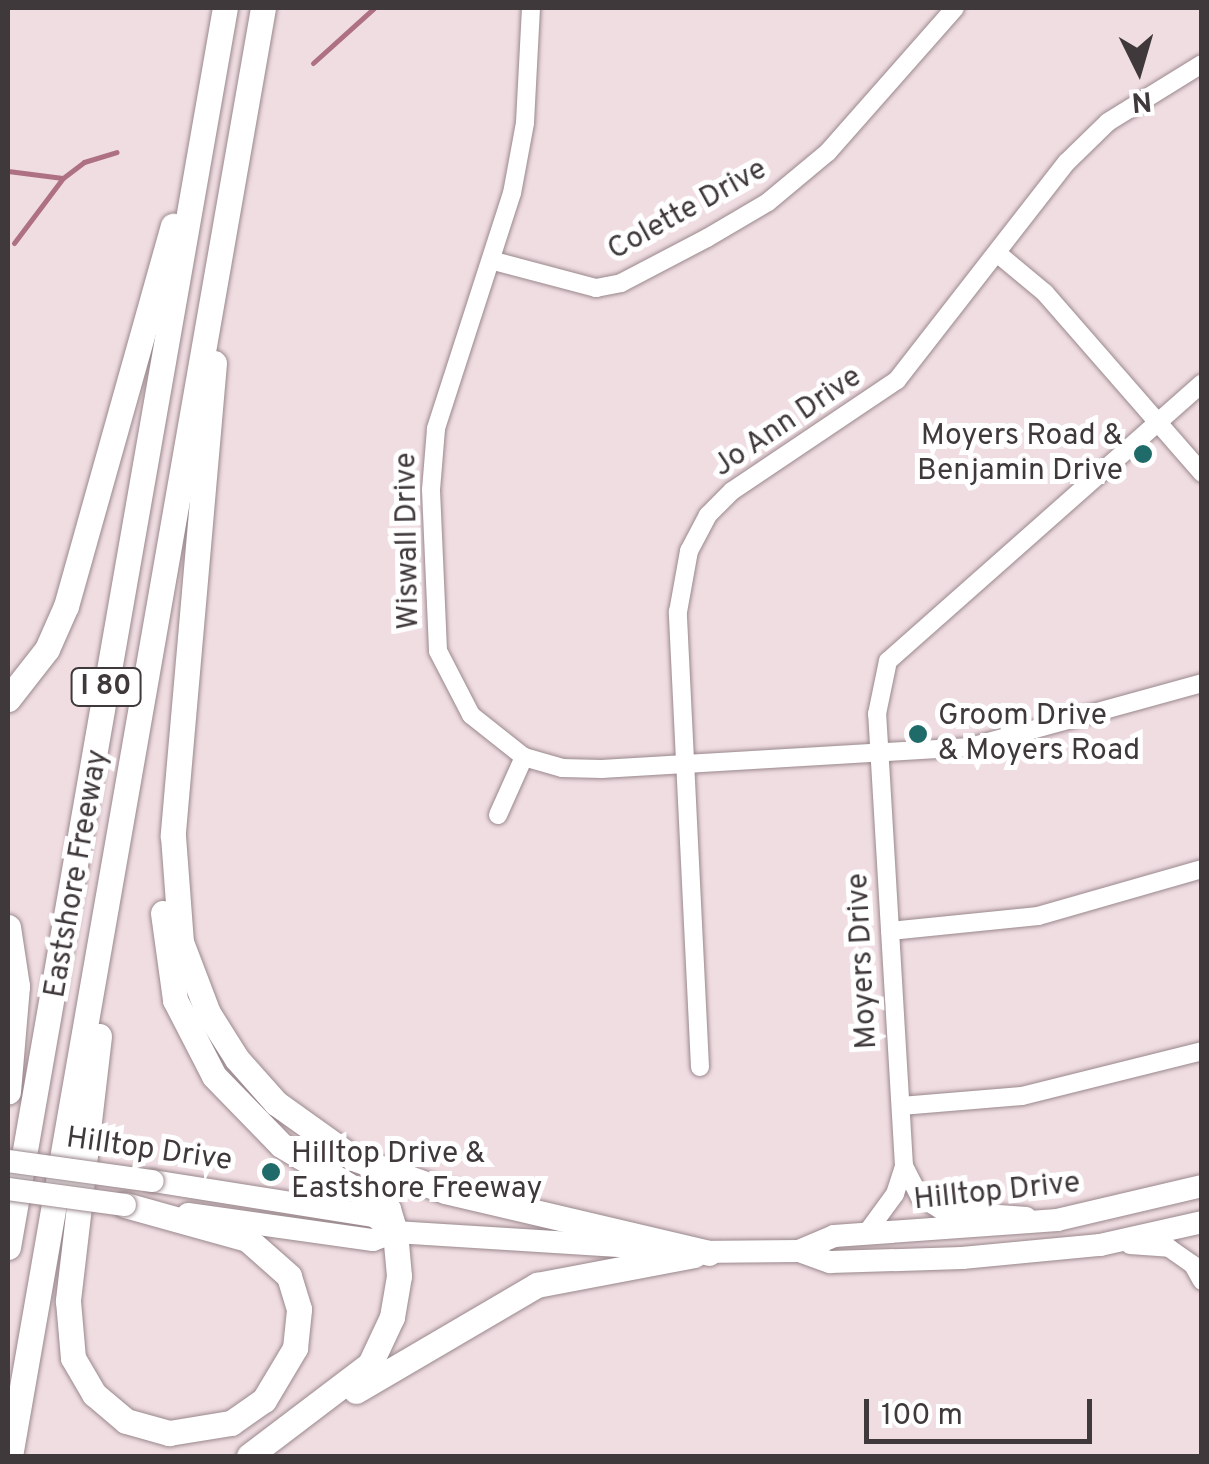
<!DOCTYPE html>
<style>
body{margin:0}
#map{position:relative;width:1209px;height:1464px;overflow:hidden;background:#f0dde2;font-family:Overpass,sans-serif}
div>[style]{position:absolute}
.stream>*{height:5px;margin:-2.5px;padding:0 2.5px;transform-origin:2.5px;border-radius:2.5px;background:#ae7083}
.roads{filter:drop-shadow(0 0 2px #99888c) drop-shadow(0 0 2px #99888c)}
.minor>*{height:18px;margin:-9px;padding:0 9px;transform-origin:9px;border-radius:9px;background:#fff}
.major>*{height:22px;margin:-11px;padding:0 11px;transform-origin:11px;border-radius:11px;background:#fff}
.highway>*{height:25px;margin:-12.5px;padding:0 12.5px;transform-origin:12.5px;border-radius:12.5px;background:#fff}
.bridges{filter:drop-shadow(0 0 2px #99888c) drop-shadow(0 0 2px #99888c)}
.major-bridge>*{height:22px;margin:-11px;padding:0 11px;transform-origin:11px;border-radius:11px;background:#fff}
.dots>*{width:28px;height:28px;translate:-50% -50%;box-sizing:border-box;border:5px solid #fff;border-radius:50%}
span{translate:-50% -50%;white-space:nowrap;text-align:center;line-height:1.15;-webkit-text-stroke:10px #fff;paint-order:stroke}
.shield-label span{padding:2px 8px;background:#fff;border:2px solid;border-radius:8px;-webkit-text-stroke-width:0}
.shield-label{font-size:28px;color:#40393b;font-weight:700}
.street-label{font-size:30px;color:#40393b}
.poi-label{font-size:30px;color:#40393b}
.right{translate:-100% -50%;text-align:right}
.left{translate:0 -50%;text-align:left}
.frame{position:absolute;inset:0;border:10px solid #40393b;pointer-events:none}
.north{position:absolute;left:1089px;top:20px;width:100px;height:100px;-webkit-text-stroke:8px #fff;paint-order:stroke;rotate:175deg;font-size:28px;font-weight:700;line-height:40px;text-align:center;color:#40393b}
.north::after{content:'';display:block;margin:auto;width:35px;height:45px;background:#40393b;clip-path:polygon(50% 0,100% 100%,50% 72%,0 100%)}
.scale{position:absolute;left:864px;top:1399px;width:228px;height:45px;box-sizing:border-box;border:5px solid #40393b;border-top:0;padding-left:12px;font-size:30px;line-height:35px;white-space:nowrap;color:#40393b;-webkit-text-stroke:8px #fff;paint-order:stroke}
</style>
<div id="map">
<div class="stream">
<i style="left:313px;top:63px;width:82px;rotate:-42deg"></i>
<i style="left:8px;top:171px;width:55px;rotate:7.3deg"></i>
<i style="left:14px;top:243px;width:81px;rotate:-53deg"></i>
<i style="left:63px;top:178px;width:26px;rotate:-37deg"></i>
<i style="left:84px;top:162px;width:34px;rotate:-17deg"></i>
</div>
<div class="roads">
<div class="minor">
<i style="left:531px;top:8px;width:115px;rotate:93deg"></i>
<i style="left:525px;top:123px;width:71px;rotate:100.5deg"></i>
<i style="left:512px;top:193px;width:248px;rotate:107.9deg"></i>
<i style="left:436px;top:429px;width:61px;rotate:94.7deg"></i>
<i style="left:431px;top:490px;width:161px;rotate:87.5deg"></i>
<i style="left:438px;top:651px;width:72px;rotate:62.7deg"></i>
<i style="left:471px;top:715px;width:68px;rotate:38.4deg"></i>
<i style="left:524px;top:757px;width:40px;rotate:16deg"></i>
<i style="left:562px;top:768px;width:40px;rotate:1.4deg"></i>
<i style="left:602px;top:769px;width:369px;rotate:-3.4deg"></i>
<i style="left:970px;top:747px;width:241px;rotate:-15.4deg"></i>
<i style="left:997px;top:253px;width:62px;rotate:39.8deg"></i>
<i style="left:1045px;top:293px;width:239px;rotate:48.9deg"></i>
<i style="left:494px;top:261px;width:106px;rotate:14.8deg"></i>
<i style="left:596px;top:288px;width:25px;rotate:-11deg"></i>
<i style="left:621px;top:283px;width:97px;rotate:-27.6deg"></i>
<i style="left:707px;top:238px;width:71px;rotate:-30.5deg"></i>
<i style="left:768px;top:202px;width:78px;rotate:-39.8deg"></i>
<i style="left:828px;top:152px;width:192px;rotate:-48.6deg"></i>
<i style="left:498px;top:815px;width:64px;rotate:-65.9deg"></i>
<i style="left:890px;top:931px;width:149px;rotate:-5.8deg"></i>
<i style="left:1038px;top:916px;width:171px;rotate:-16deg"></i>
<i style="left:700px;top:1067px;width:456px;rotate:-92.8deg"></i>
<i style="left:678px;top:612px;width:62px;rotate:-79.8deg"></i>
<i style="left:689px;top:551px;width:41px;rotate:-62.2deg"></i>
<i style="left:708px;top:515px;width:34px;rotate:-45deg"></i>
<i style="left:732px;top:491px;width:199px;rotate:-33.9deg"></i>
<i style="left:897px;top:380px;width:276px;rotate:-52.1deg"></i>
<i style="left:1067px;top:162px;width:57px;rotate:-44.3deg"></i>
<i style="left:1108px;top:122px;width:110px;rotate:-31.7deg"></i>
<i style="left:901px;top:1106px;width:121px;rotate:-4.7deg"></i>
<i style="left:1022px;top:1096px;width:186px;rotate:-14deg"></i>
<i style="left:904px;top:1166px;width:35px;rotate:63deg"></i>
<i style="left:920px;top:1197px;width:25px;rotate:32deg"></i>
<i style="left:941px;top:1210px;width:86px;rotate:4deg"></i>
<i style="left:865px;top:1235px;width:51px;rotate:-53.8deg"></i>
<i style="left:895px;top:1194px;width:29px;rotate:-72deg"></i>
<i style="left:904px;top:1166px;width:453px;rotate:-93.4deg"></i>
<i style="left:877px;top:714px;width:54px;rotate:-78.3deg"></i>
<i style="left:888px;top:661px;width:419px;rotate:-41.5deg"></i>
<i style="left:1130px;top:1245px;width:39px;rotate:4deg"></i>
<i style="left:1169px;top:1248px;width:29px;rotate:35deg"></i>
<i style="left:1193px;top:1265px;width:18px;rotate:61deg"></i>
</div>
<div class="major">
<i style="left:153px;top:1181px;width:224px;rotate:9deg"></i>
<i style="left:374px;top:1216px;width:26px;rotate:37deg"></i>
<i style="left:188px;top:1214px;width:187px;rotate:8deg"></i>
<i style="left:373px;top:1240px;width:23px;rotate:-20deg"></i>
<i style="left:395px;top:1232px;width:268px;rotate:3.6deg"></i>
<i style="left:799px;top:1251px;width:38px;rotate:-23deg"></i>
<i style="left:834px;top:1236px;width:224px;rotate:-4.1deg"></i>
<i style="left:1057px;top:1220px;width:149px;rotate:-13.2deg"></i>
<i style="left:694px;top:1252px;width:105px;rotate:-0.5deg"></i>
<i style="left:799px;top:1251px;width:33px;rotate:20deg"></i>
<i style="left:830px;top:1262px;width:132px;rotate:-1.7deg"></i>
<i style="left:962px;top:1258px;width:139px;rotate:-5.4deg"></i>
<i style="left:1100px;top:1245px;width:105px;rotate:-12.7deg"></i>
</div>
<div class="highway">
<i style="left:214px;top:363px;width:475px;rotate:95deg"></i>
<i style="left:173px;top:836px;width:106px;rotate:85.7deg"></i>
<i style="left:181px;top:942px;width:76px;rotate:69.2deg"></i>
<i style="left:208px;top:1013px;width:54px;rotate:57.8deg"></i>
<i style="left:237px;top:1059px;width:59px;rotate:48.4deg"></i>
<i style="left:276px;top:1103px;width:95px;rotate:35.5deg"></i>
<i style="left:353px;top:1158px;width:98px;rotate:19.7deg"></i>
<i style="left:445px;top:1191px;width:271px;rotate:13.2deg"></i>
<i style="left:8px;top:699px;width:63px;rotate:-52deg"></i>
<i style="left:47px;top:649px;width:47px;rotate:-66.2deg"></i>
<i style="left:66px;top:606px;width:395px;rotate:-74.3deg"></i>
<i style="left:163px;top:913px;width:88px;rotate:82.1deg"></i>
<i style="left:175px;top:1000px;width:85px;rotate:62.8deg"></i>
<i style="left:214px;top:1076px;width:96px;rotate:45.8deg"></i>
<i style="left:281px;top:1145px;width:125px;rotate:30.9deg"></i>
<i style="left:388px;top:1209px;width:24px;rotate:73deg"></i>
<i style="left:395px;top:1232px;width:44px;rotate:84.8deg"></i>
<i style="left:399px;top:1276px;width:42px;rotate:99.7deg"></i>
<i style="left:392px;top:1317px;width:52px;rotate:115.1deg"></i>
<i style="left:370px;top:1364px;width:152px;rotate:142.8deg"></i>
<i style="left:8px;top:927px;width:60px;rotate:81.3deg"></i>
<i style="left:17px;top:986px;width:106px;rotate:94.9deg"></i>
<i style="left:99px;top:1036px;width:267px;rotate:96.7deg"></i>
<i style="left:68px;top:1301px;width:57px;rotate:85deg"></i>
<i style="left:73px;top:1358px;width:42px;rotate:59.7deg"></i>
<i style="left:94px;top:1394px;width:42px;rotate:40.2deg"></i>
<i style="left:126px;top:1421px;width:45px;rotate:15.6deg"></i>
<i style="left:169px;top:1433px;width:63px;rotate:-9.2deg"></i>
<i style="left:231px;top:1423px;width:40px;rotate:-34.9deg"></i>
<i style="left:264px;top:1400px;width:61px;rotate:-59.2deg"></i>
<i style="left:295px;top:1348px;width:39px;rotate:-84deg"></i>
<i style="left:299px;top:1309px;width:34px;rotate:-107deg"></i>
<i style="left:289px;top:1276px;width:56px;rotate:-138.6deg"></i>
<i style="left:247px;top:1239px;width:127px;rotate:-164.4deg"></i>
<i style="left:8px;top:1247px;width:1258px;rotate:-80.07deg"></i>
<i style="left:356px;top:1391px;width:210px;rotate:-30.4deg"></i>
<i style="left:537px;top:1285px;width:160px;rotate:-10.8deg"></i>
<i style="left:10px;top:1456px;width:1470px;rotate:-80.09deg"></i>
</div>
</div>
<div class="bridges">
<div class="major-bridge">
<i style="left:8px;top:1161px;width:146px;rotate:7.9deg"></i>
<i style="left:8px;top:1189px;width:118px;rotate:7.8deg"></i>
</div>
</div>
<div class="dots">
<i style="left:1143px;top:454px;background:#1f6b69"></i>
<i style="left:918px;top:734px;background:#1f6b69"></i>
<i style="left:271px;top:1172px;background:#1f6b69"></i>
</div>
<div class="shield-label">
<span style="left:106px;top:687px">I 80</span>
</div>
<div class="street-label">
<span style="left:688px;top:211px;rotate:-29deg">Colette Drive</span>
<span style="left:788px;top:423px;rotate:-34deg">Jo Ann Drive</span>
<span style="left:409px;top:541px;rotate:-91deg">Wiswall Drive</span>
<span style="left:78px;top:874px;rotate:-80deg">Eastshore Freeway</span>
<span style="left:864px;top:961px;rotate:-93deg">Moyers Drive</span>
<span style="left:149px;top:1151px;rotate:8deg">Hilltop Drive</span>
<span style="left:997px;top:1193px;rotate:-6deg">Hilltop Drive</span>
</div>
<div class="poi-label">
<span class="right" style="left:1123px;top:454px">Moyers Road &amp;<br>Benjamin Drive</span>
<span class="left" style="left:938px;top:734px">Groom Drive<br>&amp; Moyers Road</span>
<span class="left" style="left:291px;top:1172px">Hilltop Drive &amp;<br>Eastshore Freeway</span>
</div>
<div class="frame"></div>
<div class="north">N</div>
<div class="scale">100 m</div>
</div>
